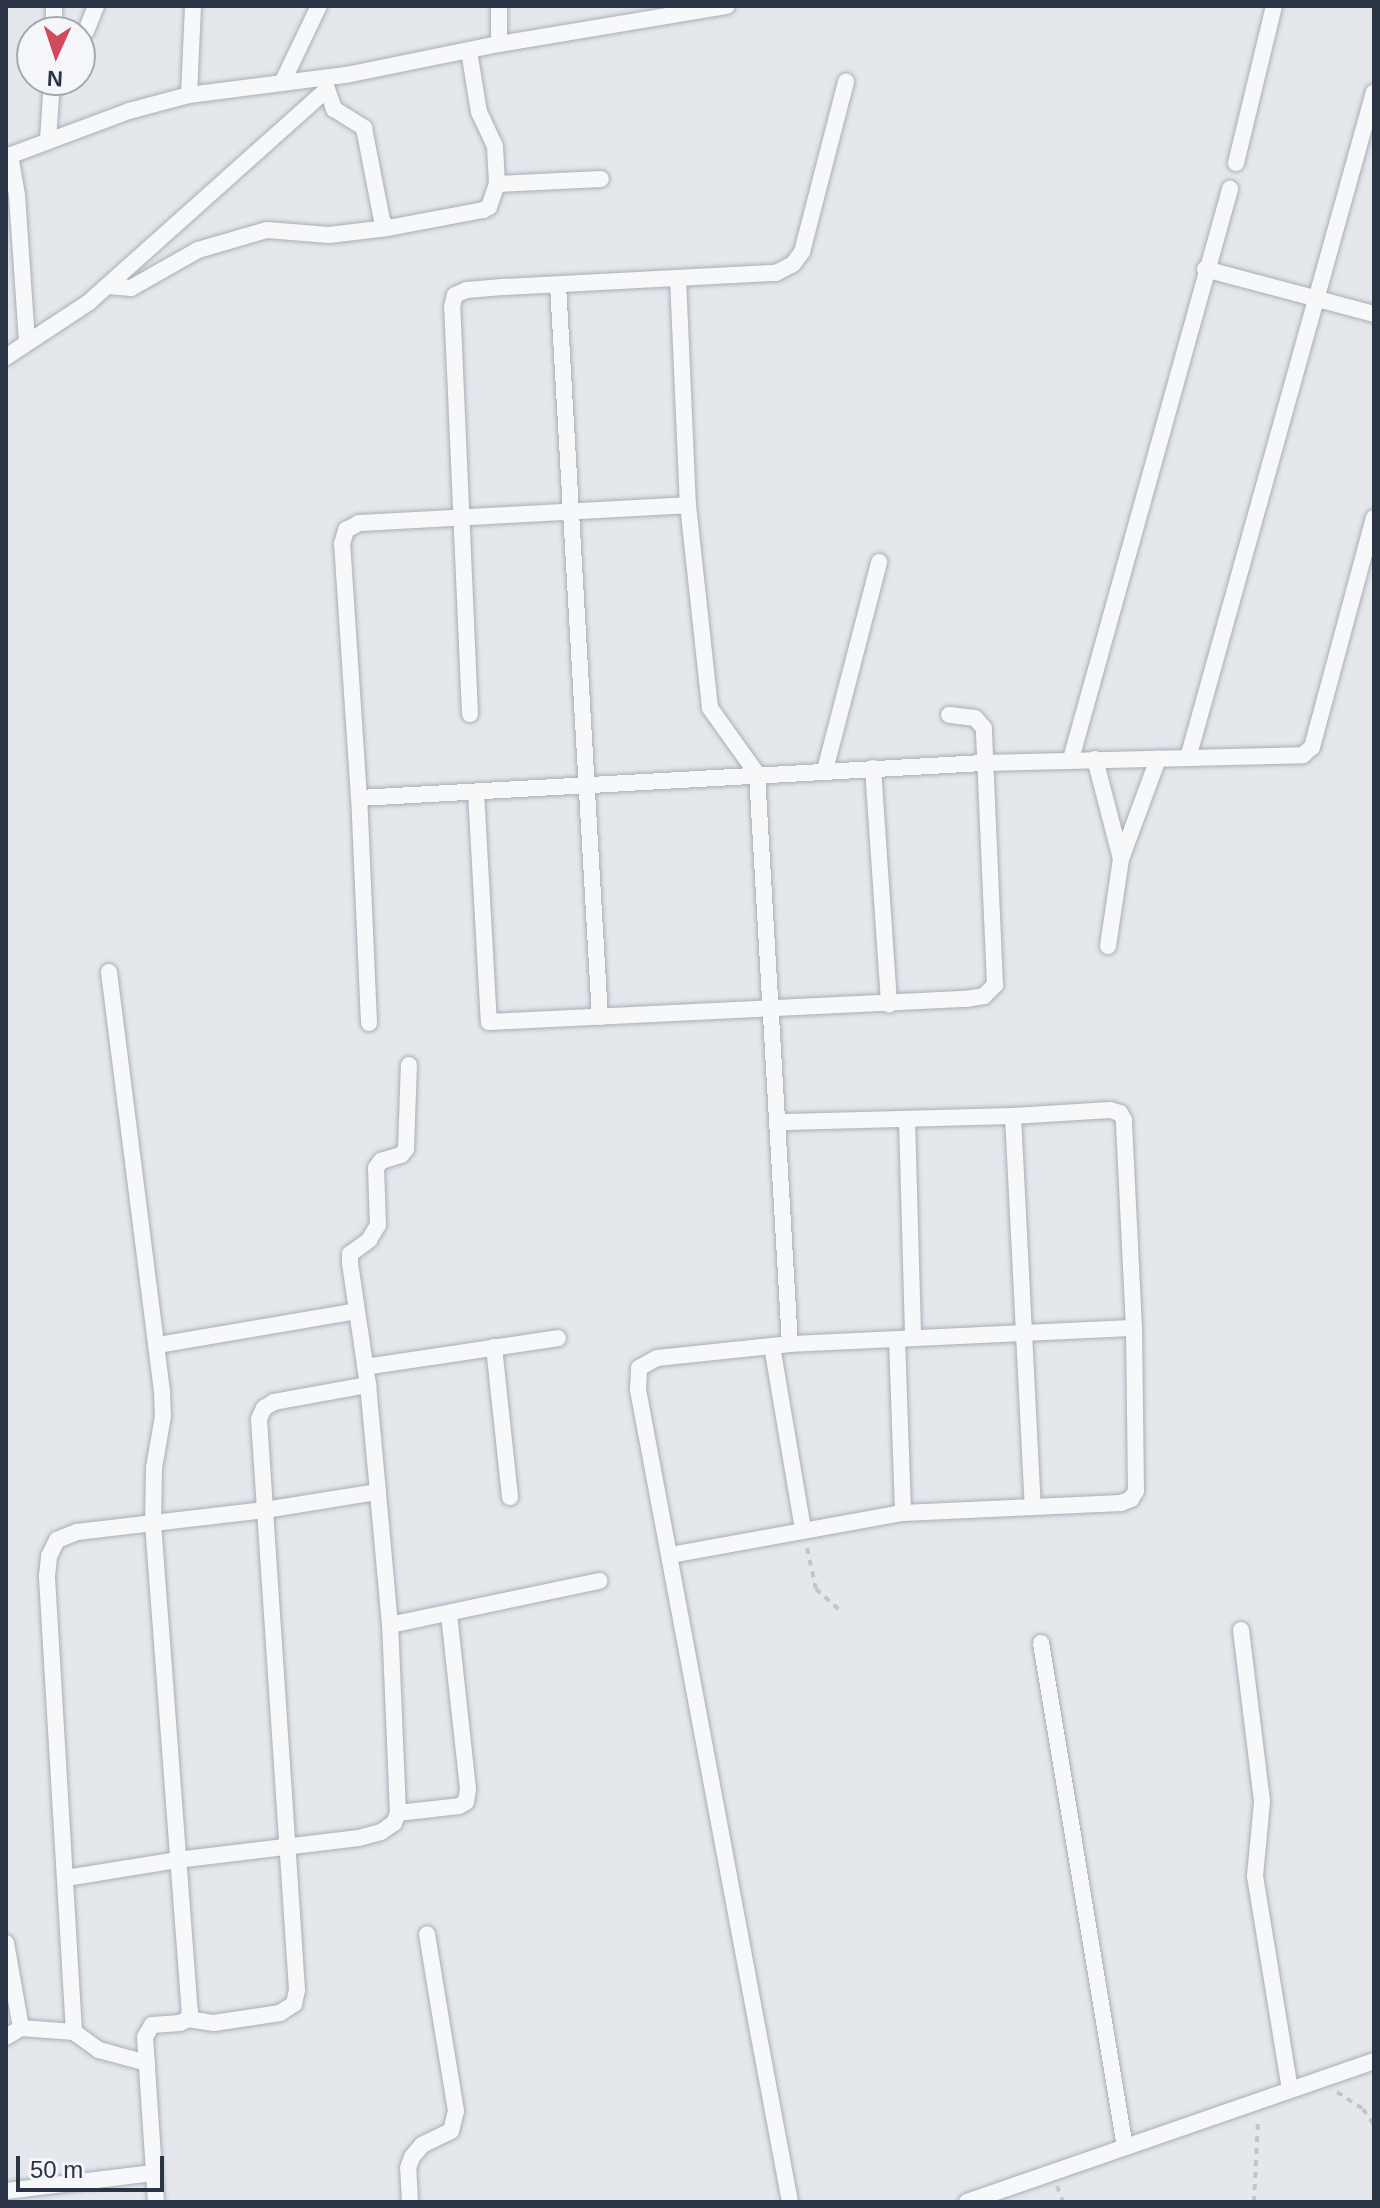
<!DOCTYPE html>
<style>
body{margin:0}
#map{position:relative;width:1380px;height:2208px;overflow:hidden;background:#e4e7ec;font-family:Helvetica,sans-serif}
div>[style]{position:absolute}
.path>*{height:4px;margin-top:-2px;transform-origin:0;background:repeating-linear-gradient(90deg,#c2c5cb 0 6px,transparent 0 12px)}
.roads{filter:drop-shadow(0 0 2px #a9aeb7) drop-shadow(0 0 2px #a9aeb7)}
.minor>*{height:16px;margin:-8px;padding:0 8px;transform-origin:8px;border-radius:8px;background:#f7f8fa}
span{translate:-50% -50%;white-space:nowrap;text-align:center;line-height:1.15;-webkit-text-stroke:6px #f4f6f9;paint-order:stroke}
.frame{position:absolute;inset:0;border:8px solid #2b3445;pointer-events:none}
.north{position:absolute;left:16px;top:16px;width:80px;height:80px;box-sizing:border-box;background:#f4f6f9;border:2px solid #a4a8b1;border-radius:50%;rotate:183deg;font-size:22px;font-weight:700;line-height:32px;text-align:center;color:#2b3445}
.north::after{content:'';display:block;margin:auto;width:28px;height:36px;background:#d1495b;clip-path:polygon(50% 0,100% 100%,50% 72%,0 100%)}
.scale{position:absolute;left:16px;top:2156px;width:148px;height:36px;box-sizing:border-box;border:4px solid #2b3445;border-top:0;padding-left:10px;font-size:24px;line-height:28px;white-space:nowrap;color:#2b3445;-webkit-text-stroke:6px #f4f6f9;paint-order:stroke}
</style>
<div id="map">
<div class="path">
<i style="left:807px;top:1548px;width:42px;rotate:77.6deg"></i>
<i style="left:816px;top:1589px;width:30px;rotate:42deg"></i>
<i style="left:1337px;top:2092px;width:31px;rotate:33deg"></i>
<i style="left:1363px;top:2109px;width:19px;rotate:55deg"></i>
<i style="left:1057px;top:2186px;width:17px;rotate:69deg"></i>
<i style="left:1254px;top:2202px;width:83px;rotate:-87.2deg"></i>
</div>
<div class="roads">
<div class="minor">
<i style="left:54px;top:32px;width:26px;rotate:-90deg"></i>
<i style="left:80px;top:35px;width:7px;rotate:-34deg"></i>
<i style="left:86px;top:31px;width:27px;rotate:-68deg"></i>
<i style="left:499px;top:44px;width:38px;rotate:-90deg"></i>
<i style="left:469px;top:51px;width:62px;rotate:80.7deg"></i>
<i style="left:479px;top:112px;width:38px;rotate:65deg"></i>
<i style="left:495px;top:146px;width:38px;rotate:87deg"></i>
<i style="left:283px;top:81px;width:83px;rotate:-64.4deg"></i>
<i style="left:325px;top:83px;width:28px;rotate:71deg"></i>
<i style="left:334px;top:109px;width:36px;rotate:32deg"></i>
<i style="left:364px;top:128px;width:95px;rotate:79deg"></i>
<i style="left:382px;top:221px;width:9px;rotate:49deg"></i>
<i style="left:388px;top:228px;width:97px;rotate:-10.7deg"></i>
<i style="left:483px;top:210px;width:7px;rotate:-27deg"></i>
<i style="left:489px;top:207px;width:24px;rotate:-71deg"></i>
<i style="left:497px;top:184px;width:104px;rotate:-2.8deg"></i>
<i style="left:189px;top:95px;width:89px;rotate:-87.4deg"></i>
<i style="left:48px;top:140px;width:60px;rotate:-86.2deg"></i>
<i style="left:10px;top:155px;width:41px;rotate:80.1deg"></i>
<i style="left:17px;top:195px;width:147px;rotate:86.1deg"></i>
<i style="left:6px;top:157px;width:131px;rotate:-20.5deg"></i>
<i style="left:129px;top:111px;width:62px;rotate:-14.9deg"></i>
<i style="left:189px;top:95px;width:158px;rotate:-7.3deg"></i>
<i style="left:346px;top:75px;width:156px;rotate:-11.5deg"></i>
<i style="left:499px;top:44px;width:231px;rotate:-9.5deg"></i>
<i style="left:1236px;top:163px;width:162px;rotate:-76.4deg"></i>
<i style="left:1205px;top:269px;width:175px;rotate:14.9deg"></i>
<i style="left:678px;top:278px;width:227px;rotate:87.5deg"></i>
<i style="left:688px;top:505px;width:204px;rotate:83.8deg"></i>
<i style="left:710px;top:708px;width:81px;rotate:54.5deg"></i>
<i style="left:757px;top:774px;width:571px;rotate:86.69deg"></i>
<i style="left:558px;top:285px;width:733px;rotate:86.72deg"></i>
<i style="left:108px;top:286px;width:23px;rotate:5deg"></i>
<i style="left:131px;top:288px;width:77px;rotate:-29.6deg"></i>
<i style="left:198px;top:250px;width:72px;rotate:-16.2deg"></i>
<i style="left:267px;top:230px;width:62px;rotate:4.6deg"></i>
<i style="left:329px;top:235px;width:59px;rotate:-6.8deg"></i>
<i style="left:6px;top:357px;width:98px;rotate:-33.4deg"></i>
<i style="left:88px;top:303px;width:319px;rotate:-41.8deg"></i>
<i style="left:470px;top:714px;width:407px;rotate:-92.5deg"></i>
<i style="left:452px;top:307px;width:12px;rotate:-76deg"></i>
<i style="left:455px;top:295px;width:13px;rotate:-23deg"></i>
<i style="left:467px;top:290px;width:38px;rotate:-5deg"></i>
<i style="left:505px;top:287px;width:271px;rotate:-3deg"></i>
<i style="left:776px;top:273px;width:19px;rotate:-28deg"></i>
<i style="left:793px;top:264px;width:15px;rotate:-53deg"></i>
<i style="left:802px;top:252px;width:176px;rotate:-75.5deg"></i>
<i style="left:1188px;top:758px;width:691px;rotate:-74.4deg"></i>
<i style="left:1071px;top:759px;width:592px;rotate:-74.41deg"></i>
<i style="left:1095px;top:759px;width:103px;rotate:75.4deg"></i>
<i style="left:873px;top:768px;width:237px;rotate:86.1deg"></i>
<i style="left:825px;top:770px;width:215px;rotate:-75.4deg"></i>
<i style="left:476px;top:792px;width:230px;rotate:86.8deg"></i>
<i style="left:489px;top:1022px;width:478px;rotate:-2.8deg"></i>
<i style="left:966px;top:999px;width:18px;rotate:-9deg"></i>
<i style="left:984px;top:996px;width:16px;rotate:-45deg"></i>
<i style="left:995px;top:985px;width:257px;rotate:-92.5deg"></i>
<i style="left:984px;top:728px;width:13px;rotate:-132deg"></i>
<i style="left:975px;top:718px;width:26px;rotate:-173deg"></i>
<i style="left:359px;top:798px;width:626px;rotate:-3.21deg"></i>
<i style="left:984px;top:763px;width:319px;rotate:-1.4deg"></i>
<i style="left:1303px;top:755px;width:12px;rotate:-42deg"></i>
<i style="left:1312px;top:747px;width:237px;rotate:-74.9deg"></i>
<i style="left:1108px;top:946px;width:88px;rotate:-81.5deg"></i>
<i style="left:1121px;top:859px;width:107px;rotate:-69.7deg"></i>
<i style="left:109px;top:972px;width:422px;rotate:82.8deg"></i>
<i style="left:162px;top:1391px;width:25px;rotate:88deg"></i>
<i style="left:163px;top:1416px;width:53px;rotate:99.8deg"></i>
<i style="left:154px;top:1468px;width:55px;rotate:91deg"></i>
<i style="left:153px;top:1523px;width:489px;rotate:85.7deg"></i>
<i style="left:190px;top:2011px;width:8px;rotate:104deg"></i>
<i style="left:188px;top:2019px;width:9px;rotate:153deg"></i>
<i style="left:180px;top:2023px;width:28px;rotate:176deg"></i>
<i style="left:152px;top:2025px;width:14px;rotate:120deg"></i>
<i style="left:145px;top:2037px;width:165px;rotate:86.2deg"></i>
<i style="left:369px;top:1023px;width:225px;rotate:-92.5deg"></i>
<i style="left:359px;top:798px;width:255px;rotate:-93.8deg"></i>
<i style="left:342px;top:544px;width:15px;rotate:-74deg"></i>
<i style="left:346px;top:530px;width:15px;rotate:-28deg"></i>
<i style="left:359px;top:523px;width:329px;rotate:-3.1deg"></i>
<i style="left:1013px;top:1116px;width:390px;rotate:87.1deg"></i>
<i style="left:907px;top:1119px;width:218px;rotate:88.4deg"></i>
<i style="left:897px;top:1339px;width:174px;rotate:88deg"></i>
<i style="left:158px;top:1345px;width:201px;rotate:-9.7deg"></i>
<i style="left:772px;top:1346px;width:187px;rotate:80.4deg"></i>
<i style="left:494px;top:1347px;width:151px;rotate:83.9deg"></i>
<i style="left:365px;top:1367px;width:195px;rotate:-8.5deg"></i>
<i style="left:671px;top:1555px;width:236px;rotate:-10.3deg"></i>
<i style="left:903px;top:1513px;width:218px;rotate:-2.6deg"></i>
<i style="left:1121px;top:1503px;width:11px;rotate:-22deg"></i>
<i style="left:1131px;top:1499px;width:9px;rotate:-58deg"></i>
<i style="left:1136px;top:1491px;width:163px;rotate:-90.7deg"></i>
<i style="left:1134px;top:1328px;width:208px;rotate:-92.8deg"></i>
<i style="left:1124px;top:1120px;width:8px;rotate:-120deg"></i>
<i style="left:1120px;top:1113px;width:10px;rotate:-163deg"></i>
<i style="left:1110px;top:1110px;width:97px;rotate:176.5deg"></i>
<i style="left:1013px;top:1116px;width:236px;rotate:178.5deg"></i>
<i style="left:390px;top:1625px;width:214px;rotate:-11.9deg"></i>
<i style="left:1241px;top:1630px;width:173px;rotate:83deg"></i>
<i style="left:1262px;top:1802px;width:74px;rotate:95.4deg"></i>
<i style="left:1255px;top:1876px;width:216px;rotate:80.7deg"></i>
<i style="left:1041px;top:1643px;width:511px;rotate:80.54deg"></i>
<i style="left:398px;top:1813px;width:61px;rotate:-6.5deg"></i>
<i style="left:459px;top:1806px;width:8px;rotate:-30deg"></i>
<i style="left:466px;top:1802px;width:13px;rotate:-81deg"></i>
<i style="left:468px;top:1789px;width:177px;rotate:-96.2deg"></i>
<i style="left:66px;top:1878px;width:112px;rotate:-9.2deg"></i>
<i style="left:177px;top:1860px;width:183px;rotate:-6.9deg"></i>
<i style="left:359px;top:1838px;width:23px;rotate:-15deg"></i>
<i style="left:381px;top:1832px;width:16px;rotate:-35deg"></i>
<i style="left:394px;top:1823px;width:11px;rotate:-68deg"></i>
<i style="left:398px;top:1813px;width:188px;rotate:-92.4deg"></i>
<i style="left:390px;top:1625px;width:134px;rotate:-95.2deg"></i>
<i style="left:378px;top:1492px;width:107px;rotate:-95.3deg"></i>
<i style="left:368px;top:1385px;width:123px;rotate:-98.4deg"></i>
<i style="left:350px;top:1263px;width:9px;rotate:-90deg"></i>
<i style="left:350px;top:1254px;width:24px;rotate:-36deg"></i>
<i style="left:369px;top:1240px;width:17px;rotate:-59deg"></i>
<i style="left:378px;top:1225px;width:57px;rotate:-92deg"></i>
<i style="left:376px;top:1168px;width:9px;rotate:-54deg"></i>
<i style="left:381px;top:1161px;width:21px;rotate:-17deg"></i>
<i style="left:401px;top:1155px;width:8px;rotate:-50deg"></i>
<i style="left:406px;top:1149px;width:84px;rotate:-88deg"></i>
<i style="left:6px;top:1943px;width:86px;rotate:80deg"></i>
<i style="left:188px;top:2019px;width:26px;rotate:9deg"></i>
<i style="left:214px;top:2023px;width:67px;rotate:-8.6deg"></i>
<i style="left:280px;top:2013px;width:17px;rotate:-33deg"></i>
<i style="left:294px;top:2004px;width:14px;rotate:-78deg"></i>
<i style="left:297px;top:1990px;width:572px;rotate:-93.81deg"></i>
<i style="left:259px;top:1419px;width:12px;rotate:-66deg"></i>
<i style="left:264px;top:1408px;width:12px;rotate:-31deg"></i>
<i style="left:274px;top:1402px;width:96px;rotate:-10.3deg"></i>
<i style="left:74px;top:2032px;width:457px;rotate:-93.4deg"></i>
<i style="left:47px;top:1576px;width:20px;rotate:-84deg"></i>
<i style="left:49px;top:1556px;width:18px;rotate:-63deg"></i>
<i style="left:57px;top:1540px;width:22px;rotate:-22deg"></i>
<i style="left:77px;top:1532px;width:189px;rotate:-6.7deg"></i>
<i style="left:265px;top:1510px;width:114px;rotate:-9.1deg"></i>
<i style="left:6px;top:2037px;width:17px;rotate:-31deg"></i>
<i style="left:21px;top:2028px;width:53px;rotate:4.3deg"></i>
<i style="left:74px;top:2032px;width:31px;rotate:36deg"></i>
<i style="left:99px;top:2050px;width:50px;rotate:15.2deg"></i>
<i style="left:6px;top:2191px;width:148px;rotate:-7deg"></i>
<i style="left:410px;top:2202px;width:34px;rotate:-93deg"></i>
<i style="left:408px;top:2168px;width:12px;rotate:-70deg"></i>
<i style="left:412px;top:2157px;width:16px;rotate:-50deg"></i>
<i style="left:422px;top:2145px;width:32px;rotate:-26deg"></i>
<i style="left:451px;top:2131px;width:21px;rotate:-76deg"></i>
<i style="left:456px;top:2111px;width:179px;rotate:-99.3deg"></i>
<i style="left:790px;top:2202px;width:826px;rotate:-100.6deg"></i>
<i style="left:638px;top:1390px;width:22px;rotate:-87deg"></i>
<i style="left:639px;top:1368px;width:21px;rotate:-29deg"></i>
<i style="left:657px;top:1358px;width:134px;rotate:-6deg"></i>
<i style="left:790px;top:1344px;width:344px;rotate:-2.7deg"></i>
<i style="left:967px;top:2202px;width:431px;rotate:-19.1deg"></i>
</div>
</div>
<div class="frame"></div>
<div class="north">N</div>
<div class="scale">50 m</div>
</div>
